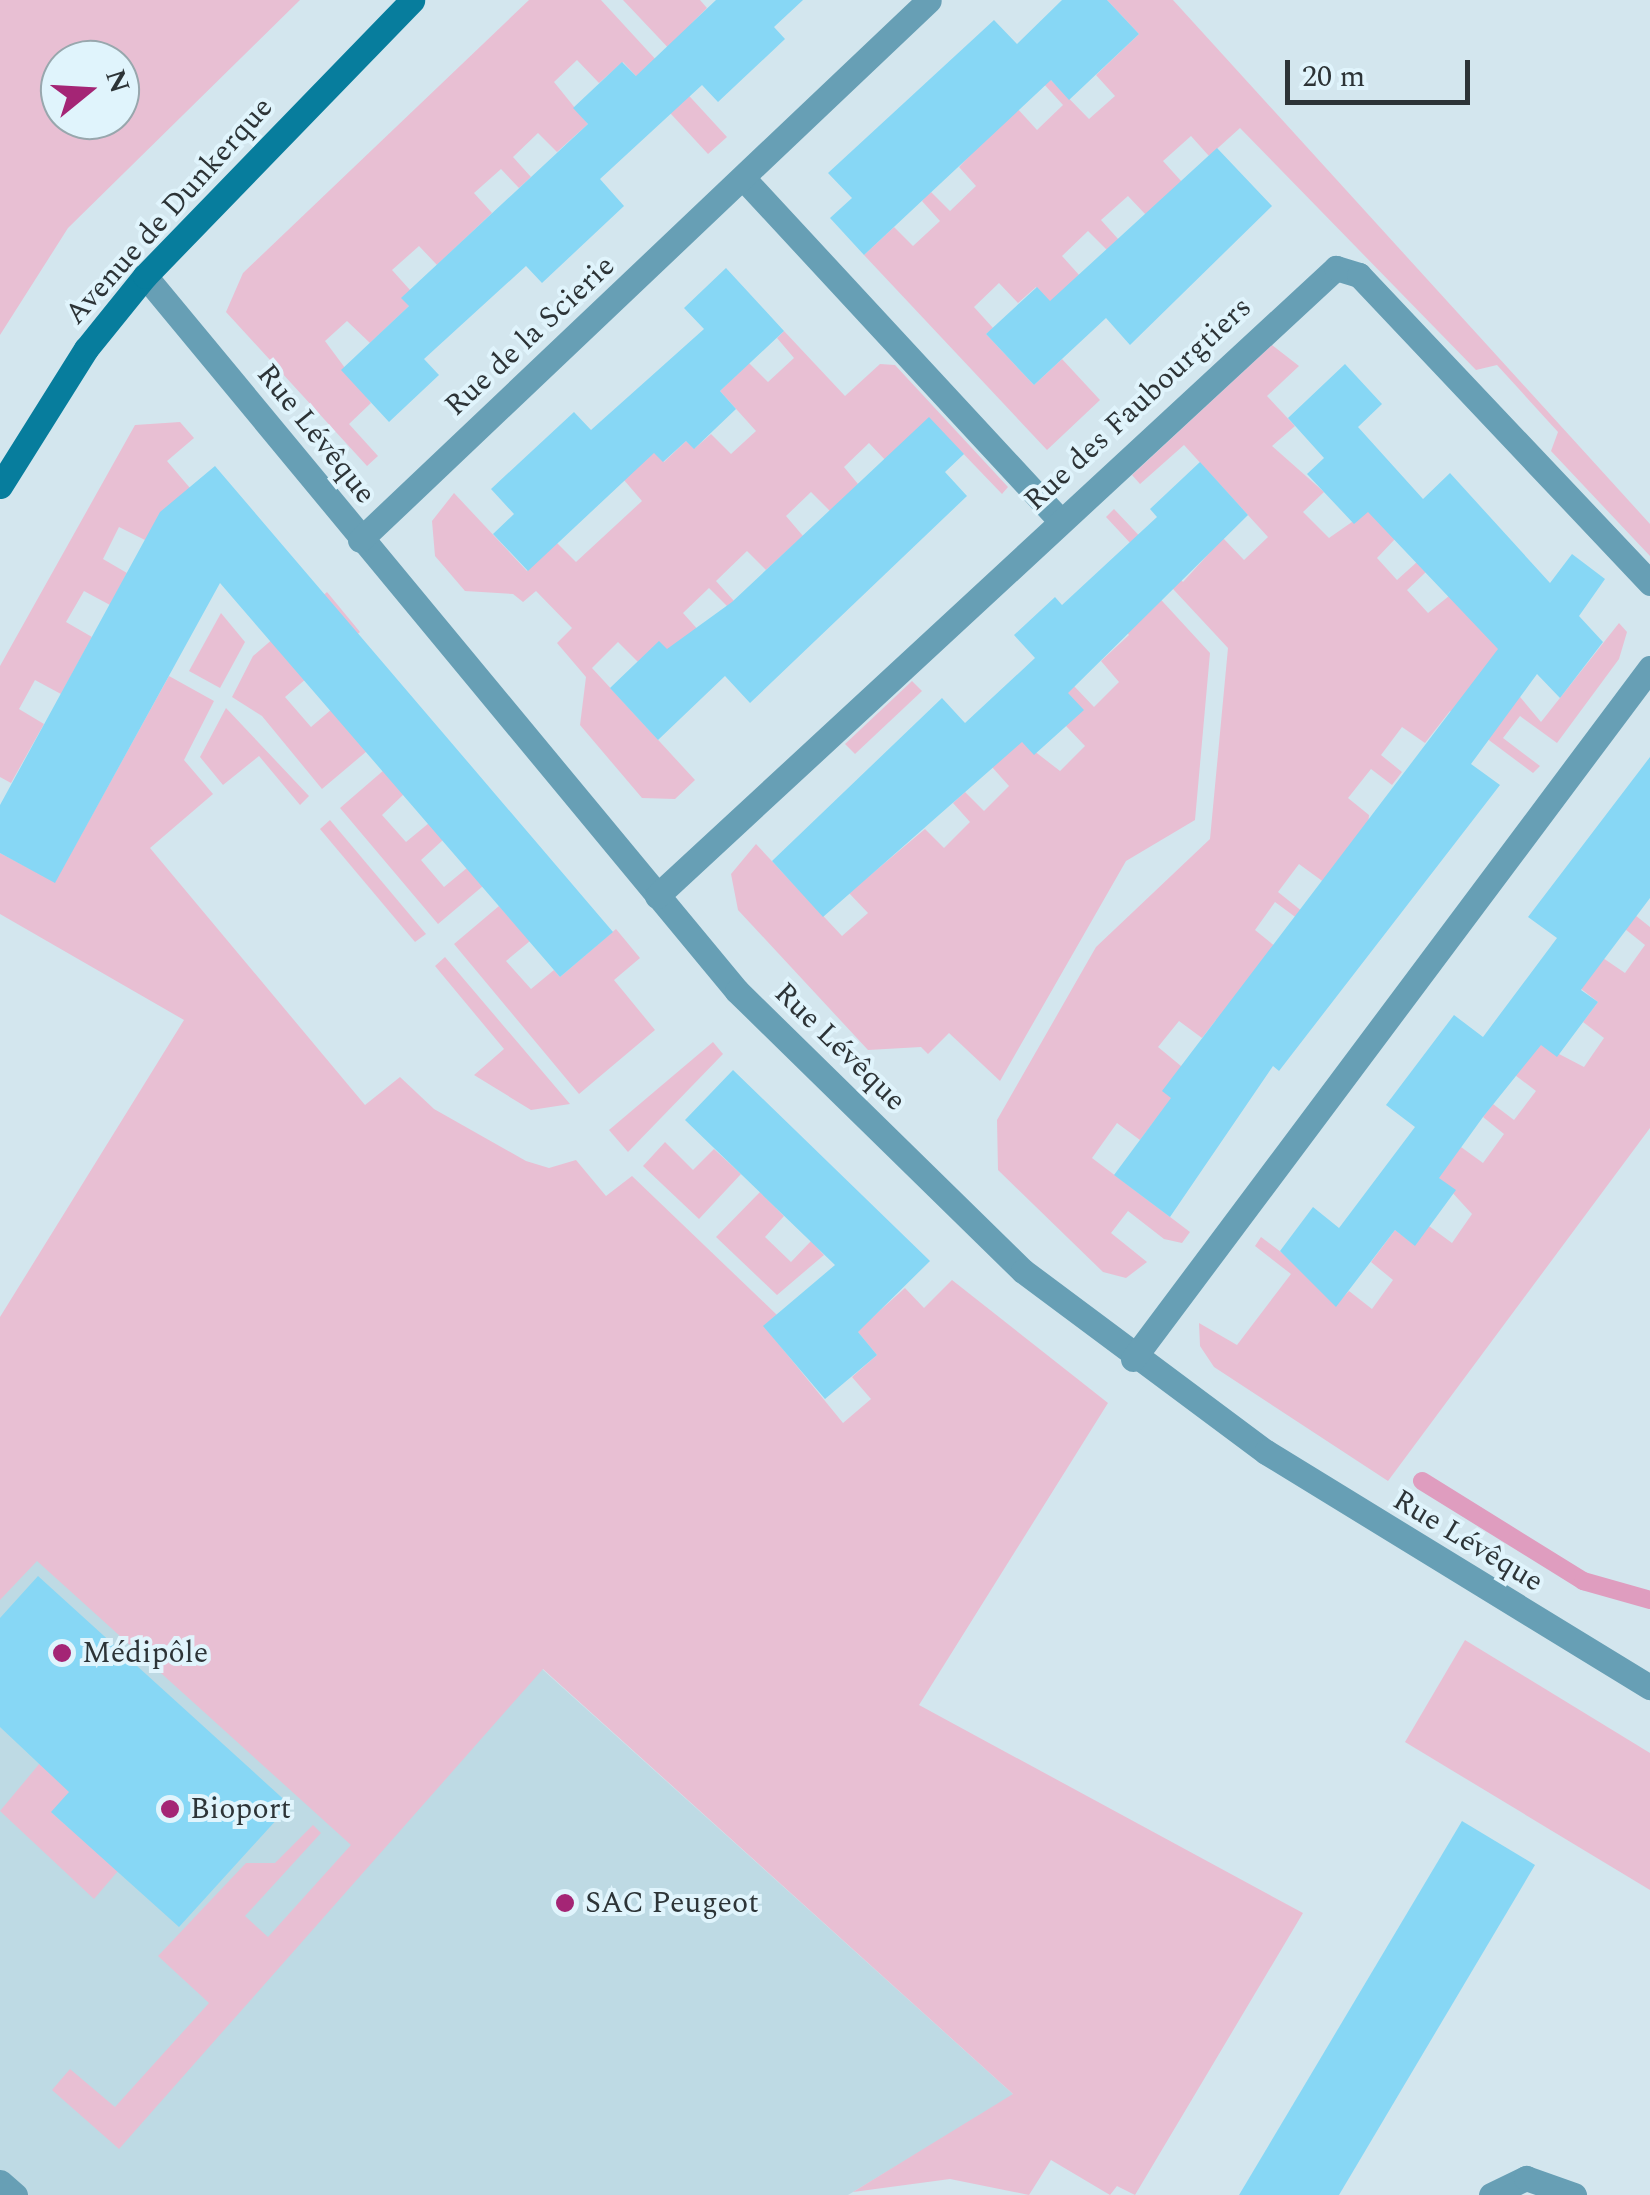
<!DOCTYPE html>
<meta charset="utf-8">
<style>
body{margin:0}
#map{position:relative;width:1650px;height:2195px;overflow:hidden;background:#d3e6ee;font-family:Spectral,serif}
div>[style]{position:absolute}
.built>*{inset:0;background:#bedae4}
.green>*{inset:0;background:#e8bfd3}
.stream>*{height:18px;margin:-9px;padding:0 9px;transform-origin:9px;border-radius:9px;background:#df9dbf}
.building>*{inset:0;background:#87d7f5}
.street>*{height:25px;margin:-12.5px;padding:0 12.5px;transform-origin:12.5px;border-radius:12.5px;background:#679fb5}
.secondary>*{height:25px;margin:-12.5px;padding:0 12.5px;transform-origin:12.5px;border-radius:12.5px;background:#077d9d}
.dots>*{width:28px;height:28px;translate:-50% -50%;box-sizing:border-box;border:5px solid #e0f4fc;border-radius:50%}
span{translate:-50% -50%;white-space:nowrap;text-align:center;line-height:1.15;-webkit-text-stroke:8px #e0f4fc;paint-order:stroke}
.street-label{font-size:30px;color:#2d3437}
.poi-label{font-size:30px;color:#2d3437}
.left{translate:0 -50%;text-align:left}
.north{position:absolute;left:40px;top:40px;width:100px;height:100px;box-sizing:border-box;background:#e0f4fc;border:2px solid #98a7ad;border-radius:50%;rotate:72deg;font-size:28px;font-weight:700;line-height:40px;text-align:center;color:#2d3437}
.north::after{content:'';display:block;margin:auto;width:35px;height:45px;background:#a42575;clip-path:polygon(50% 0,100% 100%,50% 72%,0 100%)}
.scale{position:absolute;left:1285px;top:60px;width:185px;height:45px;box-sizing:border-box;border:5px solid #2d3437;border-top:0;padding-left:12px;font-size:30px;line-height:35px;white-space:nowrap;color:#2d3437;-webkit-text-stroke:8px #e0f4fc;paint-order:stroke}
</style>
<div id="map">
<div class="built">
<i style="clip-path:polygon(0 1460px,542px 1669px,1014px 2095px,848px 2195px,0 2195px)"></i>
</div>
<div class="green">
<i style="clip-path:polygon(evenodd,0 0,300px 0,68px 228px,0 335px,0 0,120px 60px,120px 120px,60px 120px,60px 60px,120px 60px)"></i>
<i style="clip-path:polygon(529px 0,601px 0,727px 137px,708px 154px,623px 62px,599px 83px,577px 60px,554px 82px,588px 124px,557px 152px,538px 133px,513px 157px,531px 177px,519px 188px,501px 169px,474px 193px,492px 213px,437px 265px,419px 246px,392px 270px,410px 290px,409px 306px,370px 343px,347px 321px,325px 341px,371px 403px,349px 424px,378px 456px,367px 466px,226px 312px,243px 273px)"></i>
<i style="clip-path:polygon(623px 0,700px 0,707px 8px,692px 23px,700px 32px,675px 55px)"></i>
<i style="clip-path:polygon(1107px 0,1173px 0,1650px 524px,1650px 556px,1551px 451px,1558px 432px,1497px 365px,1476px 370px,1240px 128px,1209px 156px,1191px 136px,1163px 161px,1182px 182px,1146px 215px,1128px 196px,1101px 220px,1119px 240px,1108px 251px,1088px 231px,1062px 256px,1080px 276px,1051px 303px,1036px 287px,1018px 303px,999px 283px,974px 307px,993px 328px,986px 334px,1034px 385px,1062px 359px,1100px 400px,1047px 450px,864px 255px,894px 227px,913px 246px,940px 221px,922px 201px,926px 196px,931px 192px,950px 211px,976px 186px,959px 167px,1016px 107px,1037px 130px,1063px 105px,1042px 82px,1048px 77px,1089px 119px,1115px 96px,1096px 75px,1139px 34px)"></i>
<i style="clip-path:polygon(784px 331px,845px 396px,880px 364px,895px 365px,1008px 487px,1002px 494px,929px 418px,888px 463px,869px 443px,844px 467px,858px 484px,830px 511px,811px 492px,786px 516px,803px 536px,766px 570px,747px 551px,716px 581px,734px 601px,728px 607px,709px 588px,683px 613px,700px 632px,674px 657px,638px 662px,618px 642px,592px 668px,695px 780px,675px 799px,642px 798px,580px 725px,586px 677px,557px 643px,572px 628px,536px 591px,523px 602px,513px 594px,465px 591px,435px 556px,432px 521px,454px 493px,527px 571px,557px 543px,576px 562px,642px 501px,624px 480px,654px 452px,664px 462px,686px 441px,695px 448px,711px 434px,731px 454px,756px 431px,720px 391px,749px 363px,768px 382px,794px 358px,777px 338px)"></i>
<i style="clip-path:polygon(1272px 345px,1299px 366px,1267px 396px,1295px 426px,1272px 446px,1324px 492px,1303px 512px,1329px 538px,1372px 508px,1395px 539px,1377px 558px,1397px 580px,1417px 562px,1426px 572px,1407px 590px,1428px 613px,1449px 596px,1522px 602px,1505px 679px,1541px 722px,1619px 623px,1627px 632px,1619px 659px,1557px 743px,1520px 716px,1503px 738px,1540px 766px,1533px 773px,1450px 711px,1425px 743px,1402px 727px,1381px 755px,1402px 772px,1392px 785px,1371px 769px,1348px 798px,1369px 815px,1368px 827px,1325px 883px,1299px 864px,1278px 892px,1303px 912px,1298px 919px,1275px 902px,1255px 930px,1276px 947px,1224px 1025px,1216px 1020px,1202px 1038px,1179px 1021px,1158px 1047px,1181px 1066px,1199px 1119px,1155px 1120px,1140px 1140px,1117px 1123px,1092px 1158px,1190px 1232px,1182px 1243px,1164px 1239px,1128px 1211px,1111px 1233px,1147px 1262px,1126px 1278px,1103px 1272px,998px 1170px,997px 1120px,1096px 947px,1210px 839px,1228px 648px,1106px 517px,1114px 509px,1183px 582px,1223px 538px,1244px 560px,1268px 537px,1184px 445px,1140px 484px,1132px 475px)"></i>
<i style="clip-path:polygon(180px 422px,194px 438px,167px 461px,190px 488px,145px 540px,119px 527px,103px 559px,127px 573px,110px 605px,84px 591px,66px 622px,92px 637px,61px 694px,35px 680px,19px 709px,44px 724px,11px 783px,0 777px,0 666px,135px 425px)"></i>
<i style="clip-path:polygon(1118px 553px,1210px 653px,1195px 820px,1126px 861px,1000px 1081px,949px 1033px,928px 1054px,921px 1047px,868px 1050px,738px 910px,731px 874px,756px 844px,842px 936px,868px 913px,849px 893px,925px 829px,944px 848px,970px 822px,953px 803px,965px 792px,984px 811px,1009px 786px,992px 767px,1020px 740px,1060px 771px,1085px 746px,1066px 726px,1067px 692px,1074px 686px,1094px 707px,1119px 682px,1101px 661px,1129px 635px,1110px 613px,1140px 585px)"></i>
<i style="clip-path:polygon(327px 592px,360px 632px,285px 697px,311px 727px,332px 709px,367px 751px,322px 789px,262px 716px,232px 697px,253px 656px)"></i>
<i style="clip-path:polygon(221px 613px,245px 642px,220px 688px,189px 671px)"></i>
<i style="clip-path:polygon(169px 676px,214px 701px,184px 760px,213px 794px,150px 848px,365px 1105px,400px 1077px,434px 1109px,526px 1161px,549px 1168px,576px 1160px,606px 1196px,632px 1176px,777px 1315px,764px 1326px,843px 1423px,871px 1399px,852px 1377px,877px 1355px,857px 1331px,905px 1288px,924px 1308px,952px 1280px,1108px 1403px,919px 1705px,1303px 1913px,1135px 2195px,1117px 2186px,1110px 2195px,1051px 2160px,1029px 2195px,950px 2179px,853px 2192px,1013px 2094px,543px 1669px,119px 2149px,52px 2090px,70px 2069px,115px 2107px,209px 2003px,158px 1956px,246px 1863px,275px 1863px,313px 1825px,321px 1833px,245px 1916px,268px 1937px,351px 1845px,37px 1561px,0 1600px,0 1317px,184px 1020px,0 914px,0 853px,55px 882px)"></i>
<i style="clip-path:polygon(912px 681px,922px 691px,855px 754px,845px 744px)"></i>
<i style="clip-path:polygon(226px 708px,309px 796px,300px 805px,259px 756px,223px 785px,200px 757px)"></i>
<i style="clip-path:polygon(384px 770px,404px 794px,382px 815px,406px 842px,429px 823px,443px 840px,421px 860px,444px 887px,467px 868px,483px 886px,438px 924px,340px 808px)"></i>
<i style="clip-path:polygon(330px 820px,426px 934px,415px 942px,320px 829px)"></i>
<i style="clip-path:polygon(499px 906px,530px 941px,506px 961px,531px 989px,554px 970px,560px 977px,616px 929px,640px 958px,614px 980px,655px 1030px,579px 1094px,454px 944px)"></i>
<i style="clip-path:polygon(1635px 915px,1650px 927px,1650px 1128px,1388px 1481px,1214px 1367px,1200px 1346px,1199px 1323px,1237px 1345px,1291px 1274px,1255px 1246px,1261px 1237px,1342px 1298px,1349px 1291px,1372px 1309px,1393px 1280px,1371px 1262px,1395px 1230px,1415px 1245px,1429px 1226px,1452px 1243px,1472px 1214px,1438px 1177px,1461px 1147px,1483px 1163px,1504px 1134px,1483px 1117px,1493px 1104px,1514px 1120px,1536px 1091px,1515px 1075px,1538px 1043px,1584px 1067px,1604px 1038px,1583px 1022px,1598px 1002px,1580px 988px,1603px 958px,1625px 973px,1645px 945px,1625px 929px)"></i>
<i style="clip-path:polygon(445px 957px,570px 1104px,531px 1110px,474px 1075px,504px 1049px,435px 966px)"></i>
<i style="clip-path:polygon(713px 1042px,723px 1054px,628px 1152px,609px 1130px)"></i>
<i style="clip-path:polygon(665px 1142px,693px 1170px,714px 1149px,741px 1174px,699px 1219px,643px 1166px)"></i>
<i style="clip-path:polygon(760px 1192px,784px 1216px,765px 1237px,791px 1262px,811px 1241px,824px 1255px,777px 1295px,716px 1237px)"></i>
<i style="clip-path:polygon(1465px 1640px,1650px 1753px,1650px 1890px,1405px 1742px)"></i>
<i style="clip-path:polygon(40px 1763px,71px 1790px,52px 1813px,118px 1871px,94px 1899px,0 1811px)"></i>
</div>
<div class="stream">
<i style="left:1422px;top:1481px;width:190px;rotate:31.8deg"></i>
<i style="left:1583px;top:1581px;width:70px;rotate:15.8deg"></i>
</div>
<div class="building">
<i style="clip-path:polygon(716px 0,803px 0,774px 27px,785px 39px,718px 102px,702px 85px,600px 179px,624px 206px,542px 283px,526px 266px,424px 359px,439px 375px,389px 422px,341px 370px,409px 306px,401px 298px,588px 124px,573px 108px,622px 62px,636px 76px)"></i>
<i style="clip-path:polygon(1062px 0,1107px 0,1139px 34px,1069px 100px,1051px 80px,864px 255px,830px 218px,852px 198px,828px 173px,994px 20px,1017px 44px)"></i>
<i style="clip-path:polygon(1217px 148px,1272px 206px,1130px 345px,1106px 318px,1034px 385px,986px 334px,1037px 287px,1050px 301px)"></i>
<i style="clip-path:polygon(726px 268px,784px 331px,720px 391px,736px 409px,694px 449px,686px 441px,663px 462px,654px 453px,528px 571px,493px 534px,514px 514px,491px 489px,574px 412px,591px 430px,704px 329px,684px 308px)"></i>
<i style="clip-path:polygon(1345px 364px,1382px 404px,1358px 427px,1423px 499px,1450px 473px,1550px 583px,1572px 554px,1605px 579px,1579px 616px,1603px 642px,1560px 698px,1537px 674px,1471px 764px,1500px 785px,1279px 1071px,1273px 1066px,1170px 1217px,1114px 1175px,1171px 1098px,1162px 1091px,1498px 649px,1368px 512px,1354px 524px,1307px 474px,1324px 458px,1288px 418px)"></i>
<i style="clip-path:polygon(929px 417px,964px 454px,945px 472px,967px 496px,750px 703px,725px 676px,658px 740px,610px 688px,659px 641px,667px 649px,732px 602px)"></i>
<i style="clip-path:polygon(1200px 462px,1248px 515px,1068px 693px,1084px 710px,1034px 755px,1022px 742px,823px 917px,772px 861px,942px 698px,965px 723px,1035px 658px,1014px 635px,1055px 597px,1062px 605px,1157px 517px,1150px 509px)"></i>
<i style="clip-path:polygon(215px 466px,613px 932px,560px 977px,220px 583px,55px 883px,0 853px,0 805px,160px 512px)"></i>
<i style="clip-path:polygon(1650px 757px,1650px 898px,1581px 990px,1598px 1002px,1557px 1057px,1541px 1045px,1483px 1117px,1439px 1178px,1456px 1190px,1415px 1246px,1395px 1230px,1336px 1307px,1280px 1251px,1313px 1207px,1339px 1228px,1415px 1127px,1386px 1105px,1454px 1015px,1483px 1037px,1557px 938px,1528px 917px)"></i>
<i style="clip-path:polygon(733px 1070px,930px 1261px,858px 1332px,877px 1355px,825px 1399px,763px 1326px,835px 1265px,685px 1120px)"></i>
<i style="clip-path:polygon(38px 1576px,290px 1805px,179px 1927px,51px 1812px,69px 1792px,0 1727px,0 1618px)"></i>
<i style="clip-path:polygon(1462px 1821px,1535px 1865px,1339px 2195px,1239px 2195px)"></i>
</div>
<div class="street">
<i style="left:744px;top:179px;width:465px;rotate:47.2deg"></i>
<i style="left:145px;top:276px;width:928px;rotate:50.38deg"></i>
<i style="left:737px;top:991px;width:400px;rotate:44.4deg"></i>
<i style="left:1023px;top:1271px;width:303px;rotate:36.7deg"></i>
<i style="left:1266px;top:1452px;width:450px;rotate:31.5deg"></i>
<i style="left:360px;top:540px;width:784px;rotate:-43.5deg"></i>
<i style="left:657px;top:896px;width:925px;rotate:-42.77deg"></i>
<i style="left:1336px;top:268px;width:24px;rotate:17deg"></i>
<i style="left:1359px;top:275px;width:424px;rotate:46.6deg"></i>
<i style="left:1133px;top:1359px;width:863px;rotate:-53.2deg"></i>
<i style="left:0;top:2182px;width:20px;rotate:41deg"></i>
<i style="left:1491px;top:2195px;width:39px;rotate:-26deg"></i>
<i style="left:1526px;top:2178px;width:51px;rotate:19.5deg"></i>
</div>
<div class="secondary">
<i style="left:0;top:486px;width:162px;rotate:-57.9deg"></i>
<i style="left:86px;top:349px;width:94px;rotate:-51.1deg"></i>
<i style="left:145px;top:276px;width:384px;rotate:-45.9deg"></i>
</div>
<div class="dots">
<i style="left:62px;top:1653px;background:#a42575"></i>
<i style="left:170px;top:1809px;background:#a42575"></i>
<i style="left:565px;top:1903px;background:#a42575"></i>
</div>
<div class="street-label">
<span style="left:169px;top:211px;rotate:-48deg">Avenue de Dunkerque</span>
<span style="left:530px;top:336px;rotate:-43deg">Rue de la Scierie</span>
<span style="left:1138px;top:404px;rotate:-43deg">Rue des Faubourgtiers</span>
<span style="left:316px;top:434px;rotate:51deg">Rue Lévêque</span>
<span style="left:840px;top:1047px;rotate:44deg">Rue Lévêque</span>
<span style="left:1468px;top:1541px;rotate:31deg">Rue Lévêque</span>
</div>
<div class="poi-label">
<span class="left" style="left:82px;top:1653px">Médipôle</span>
<span class="left" style="left:190px;top:1809px">Bioport</span>
<span class="left" style="left:585px;top:1903px">SAC Peugeot</span>
</div>
<div class="north">N</div>
<div class="scale">20 m</div>
</div>
